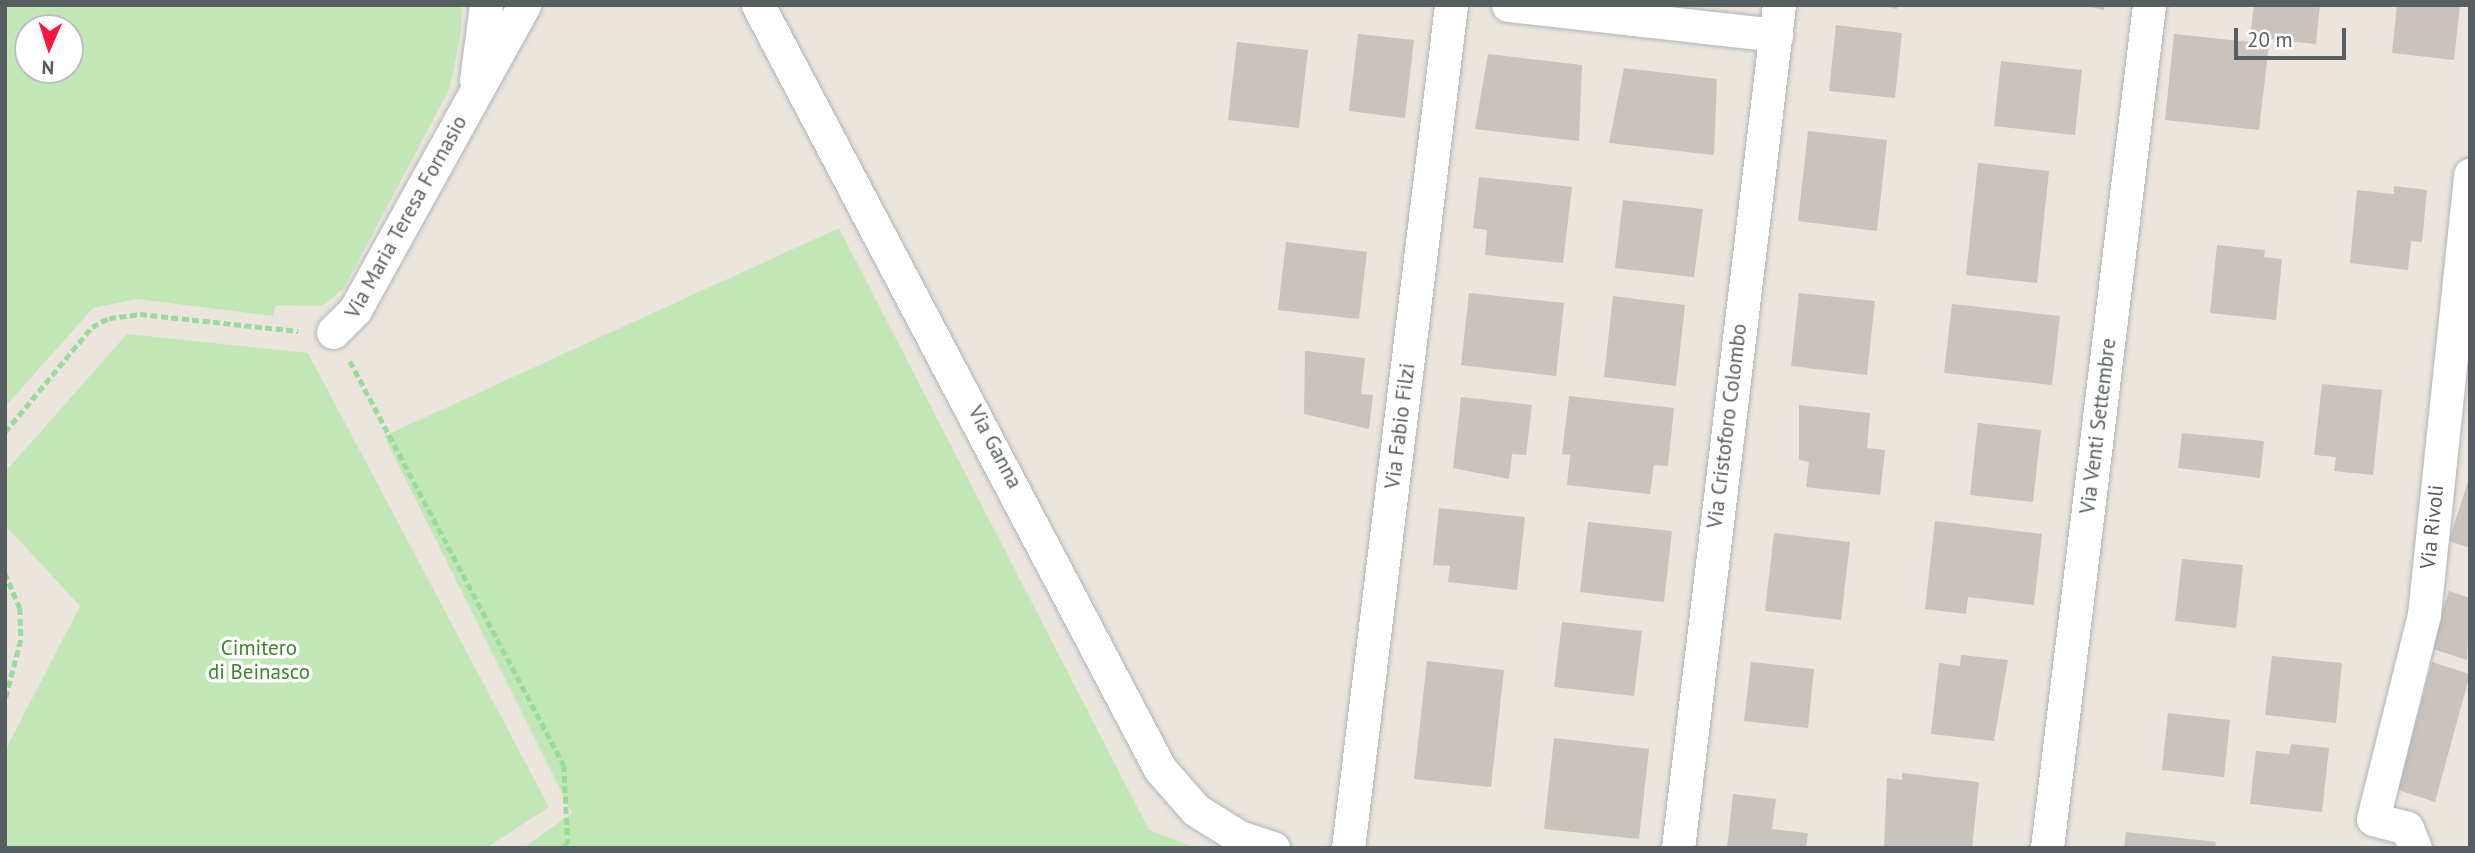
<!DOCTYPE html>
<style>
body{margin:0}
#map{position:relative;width:2475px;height:853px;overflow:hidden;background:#ece5dd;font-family:"PT Sans",sans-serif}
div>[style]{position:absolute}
.green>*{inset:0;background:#c2e7b6}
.building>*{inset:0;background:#c9c2bd}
.path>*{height:4.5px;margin-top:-2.25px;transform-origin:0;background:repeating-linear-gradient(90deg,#98db9a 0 7px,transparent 0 10.5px)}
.roads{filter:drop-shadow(0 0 2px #afb4b8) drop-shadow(0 0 2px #afb4b8)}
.minor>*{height:33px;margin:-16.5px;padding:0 16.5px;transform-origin:16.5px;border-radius:16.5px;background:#fff}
span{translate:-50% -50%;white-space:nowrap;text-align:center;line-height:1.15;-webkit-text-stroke:7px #fff;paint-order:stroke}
.street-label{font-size:21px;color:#575e61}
.park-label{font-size:21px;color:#3d842c}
.frame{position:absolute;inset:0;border:7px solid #575e61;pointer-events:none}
.north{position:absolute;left:14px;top:14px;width:70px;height:70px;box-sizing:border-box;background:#fff;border:2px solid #bcbfc0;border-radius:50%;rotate:183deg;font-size:19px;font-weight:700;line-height:28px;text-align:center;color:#575e61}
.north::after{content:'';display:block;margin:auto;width:24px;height:32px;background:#fa163c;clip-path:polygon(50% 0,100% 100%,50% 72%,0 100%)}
.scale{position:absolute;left:2234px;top:28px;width:112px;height:32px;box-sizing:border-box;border:4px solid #575e61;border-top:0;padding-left:9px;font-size:21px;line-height:24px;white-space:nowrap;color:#575e61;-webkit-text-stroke:5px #fff;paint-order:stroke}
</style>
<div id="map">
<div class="green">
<i style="clip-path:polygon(evenodd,5px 5px,462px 5px,461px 32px,450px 88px,344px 288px,322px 306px,276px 305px,273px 316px,137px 299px,93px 308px,5px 407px,5px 5px,28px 28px,70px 28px,70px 70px,28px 70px,28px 28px)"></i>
<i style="clip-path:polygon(839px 228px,1149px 830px,1197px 848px,523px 848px,572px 813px,384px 436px)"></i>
<i style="clip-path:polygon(127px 334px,308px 353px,549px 807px,486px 848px,5px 848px,5px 751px,80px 606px,5px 525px,5px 472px)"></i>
</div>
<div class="building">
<i style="clip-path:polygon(1878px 5px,1897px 5px,1897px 9px)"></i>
<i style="clip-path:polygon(2078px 5px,2104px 5px,2104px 10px)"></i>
<i style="clip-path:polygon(2254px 5px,2320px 5px,2316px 44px,2250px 37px)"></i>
<i style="clip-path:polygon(2397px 5px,2460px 5px,2454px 60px,2392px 53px)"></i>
<i style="clip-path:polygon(1836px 25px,1902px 33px,1895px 98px,1829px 91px)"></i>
<i style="clip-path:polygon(1358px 34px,1414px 40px,1405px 118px,1349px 111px)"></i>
<i style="clip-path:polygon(2174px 34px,2269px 44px,2259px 130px,2165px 120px)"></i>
<i style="clip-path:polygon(1237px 42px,1308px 50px,1299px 128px,1228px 120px)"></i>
<i style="clip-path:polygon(1488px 54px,1582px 65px,1579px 141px,1475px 129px)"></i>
<i style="clip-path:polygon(2001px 61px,2082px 70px,2075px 135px,1994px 126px)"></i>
<i style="clip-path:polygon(1624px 68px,1717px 79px,1714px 155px,1609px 143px)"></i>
<i style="clip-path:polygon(1808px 131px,1887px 140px,1877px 231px,1798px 221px)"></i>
<i style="clip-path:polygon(1978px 163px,2049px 171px,2037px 283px,1966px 275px)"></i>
<i style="clip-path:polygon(1479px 177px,1572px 187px,1563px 263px,1485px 255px,1487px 230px,1473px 228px)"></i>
<i style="clip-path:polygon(2394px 186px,2427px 190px,2422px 242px,2411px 241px,2408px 270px,2350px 263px,2357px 190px,2394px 194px)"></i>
<i style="clip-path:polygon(1623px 200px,1703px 209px,1694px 277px,1615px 268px)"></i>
<i style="clip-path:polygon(1286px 242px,1367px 252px,1359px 319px,1278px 310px)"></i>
<i style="clip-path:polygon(2217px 245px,2265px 250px,2264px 257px,2282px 259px,2276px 320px,2210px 313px)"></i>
<i style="clip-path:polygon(1469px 293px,1564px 303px,1556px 376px,1461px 365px)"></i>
<i style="clip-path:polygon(1799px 293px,1875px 301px,1867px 375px,1791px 366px)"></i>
<i style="clip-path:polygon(1613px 296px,1685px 305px,1676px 386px,1604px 377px)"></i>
<i style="clip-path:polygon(1952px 304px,2060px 316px,2052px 385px,1944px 373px)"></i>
<i style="clip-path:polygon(1305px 351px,1365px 358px,1361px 394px,1373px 395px,1369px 429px,1304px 414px)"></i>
<i style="clip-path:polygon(2322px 384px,2382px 390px,2373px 475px,2334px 471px,2336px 457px,2314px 455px)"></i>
<i style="clip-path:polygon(1569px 396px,1674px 408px,1668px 466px,1654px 465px,1650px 494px,1567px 485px,1570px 455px,1562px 454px)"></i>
<i style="clip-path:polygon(1461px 397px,1532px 405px,1526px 455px,1512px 454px,1509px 479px,1453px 468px)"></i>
<i style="clip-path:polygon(1799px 405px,1870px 413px,1867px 448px,1885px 450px,1880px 495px,1806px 487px,1809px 462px,1799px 460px)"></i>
<i style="clip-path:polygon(1978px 423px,2041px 430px,2033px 502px,1970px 495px)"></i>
<i style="clip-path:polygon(2182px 433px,2264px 441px,2260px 478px,2178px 468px)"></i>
<i style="clip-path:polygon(2469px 478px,2470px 478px,2470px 548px,2449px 541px)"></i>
<i style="clip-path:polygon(1439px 508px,1525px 517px,1517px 590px,1448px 582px,1450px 566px,1433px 565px)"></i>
<i style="clip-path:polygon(1935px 521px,2042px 534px,2034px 605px,1968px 597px,1966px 614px,1925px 609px)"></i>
<i style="clip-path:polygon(1588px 522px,1672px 531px,1664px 602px,1580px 592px)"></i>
<i style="clip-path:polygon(1774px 533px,1850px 542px,1841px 620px,1765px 611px)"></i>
<i style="clip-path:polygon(2182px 559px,2243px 565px,2236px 628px,2175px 621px)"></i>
<i style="clip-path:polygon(2449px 591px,2470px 598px,2467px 660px,2430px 648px)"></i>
<i style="clip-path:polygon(1562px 622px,1642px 631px,1634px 696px,1554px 687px)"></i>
<i style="clip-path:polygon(1961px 655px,2008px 660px,1994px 741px,1931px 734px,1939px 663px,1960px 666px)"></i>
<i style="clip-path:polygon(2272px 656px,2342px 663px,2336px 723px,2265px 715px)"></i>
<i style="clip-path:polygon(1427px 661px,1504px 670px,1491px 787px,1414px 779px)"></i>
<i style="clip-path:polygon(1751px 662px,1814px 669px,1808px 728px,1744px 721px)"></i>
<i style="clip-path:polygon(2432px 662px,2470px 674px,2435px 802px,2398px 790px)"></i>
<i style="clip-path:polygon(2168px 713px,2230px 720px,2224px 777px,2162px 770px)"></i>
<i style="clip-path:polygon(1554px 738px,1649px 749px,1639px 839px,1544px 829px)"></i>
<i style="clip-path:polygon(2291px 744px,2329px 748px,2322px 812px,2250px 804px,2256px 751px,2289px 754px)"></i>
<i style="clip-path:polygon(1902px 773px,1979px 782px,1972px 848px,1884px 848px,1887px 778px,1902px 780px)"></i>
<i style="clip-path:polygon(1733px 794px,1776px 799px,1772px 829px,1808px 833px,1806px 848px,1727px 848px)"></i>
<i style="clip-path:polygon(2126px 832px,2216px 842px,2215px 848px,2124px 848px)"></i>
</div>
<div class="path">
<i style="left:350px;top:361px;width:457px;rotate:62.1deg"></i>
<i style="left:564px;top:765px;width:79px;rotate:87.1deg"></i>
<i style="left:568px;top:844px;width:7px;rotate:146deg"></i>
<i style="left:5px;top:432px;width:136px;rotate:-50.4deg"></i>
<i style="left:92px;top:327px;width:19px;rotate:-28deg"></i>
<i style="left:109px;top:318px;width:31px;rotate:-7deg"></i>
<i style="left:140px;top:314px;width:159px;rotate:6.1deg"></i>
<i style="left:5px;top:573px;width:38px;rotate:67deg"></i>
<i style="left:20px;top:608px;width:32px;rotate:88deg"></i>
<i style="left:21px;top:640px;width:63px;rotate:104.7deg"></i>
</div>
<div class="roads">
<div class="minor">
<i style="left:758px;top:5px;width:863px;rotate:62.25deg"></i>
<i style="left:1160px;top:769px;width:55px;rotate:48.7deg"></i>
<i style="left:1196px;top:810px;width:51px;rotate:32.1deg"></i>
<i style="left:1239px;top:837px;width:36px;rotate:18deg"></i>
<i style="left:1508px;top:5px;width:270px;rotate:6.4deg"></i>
<i style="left:476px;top:80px;width:76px;rotate:-82.4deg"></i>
<i style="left:333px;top:332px;width:31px;rotate:-45deg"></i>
<i style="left:355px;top:310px;width:349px;rotate:-61deg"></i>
<i style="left:1348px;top:848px;width:849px;rotate:-83.03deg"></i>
<i style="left:1678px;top:848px;width:849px;rotate:-83.17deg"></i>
<i style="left:2047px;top:848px;width:849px;rotate:-83.1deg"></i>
<i style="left:2415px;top:848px;width:22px;rotate:-112deg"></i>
<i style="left:2407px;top:828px;width:35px;rotate:-165deg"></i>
<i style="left:2373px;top:819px;width:211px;rotate:-76deg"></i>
<i style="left:2424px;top:614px;width:442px;rotate:-84deg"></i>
</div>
</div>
<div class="street-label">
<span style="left:406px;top:217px;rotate:-61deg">Via Maria Teresa Fornasio</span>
<span style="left:1400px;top:426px;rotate:-83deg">Via Fabio Filzi</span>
<span style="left:1727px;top:426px;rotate:-83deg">Via Cristoforo Colombo</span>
<span style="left:2098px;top:426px;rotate:-83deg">Via Venti Settembre</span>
<span style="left:995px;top:447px;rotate:62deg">Via Ganna</span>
<span style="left:2432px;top:527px;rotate:-84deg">Via Rivoli</span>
</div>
<div class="park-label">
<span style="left:259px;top:660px">Cimitero<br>di Beinasco</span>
</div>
<div class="frame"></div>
<div class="north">N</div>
<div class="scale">20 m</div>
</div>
